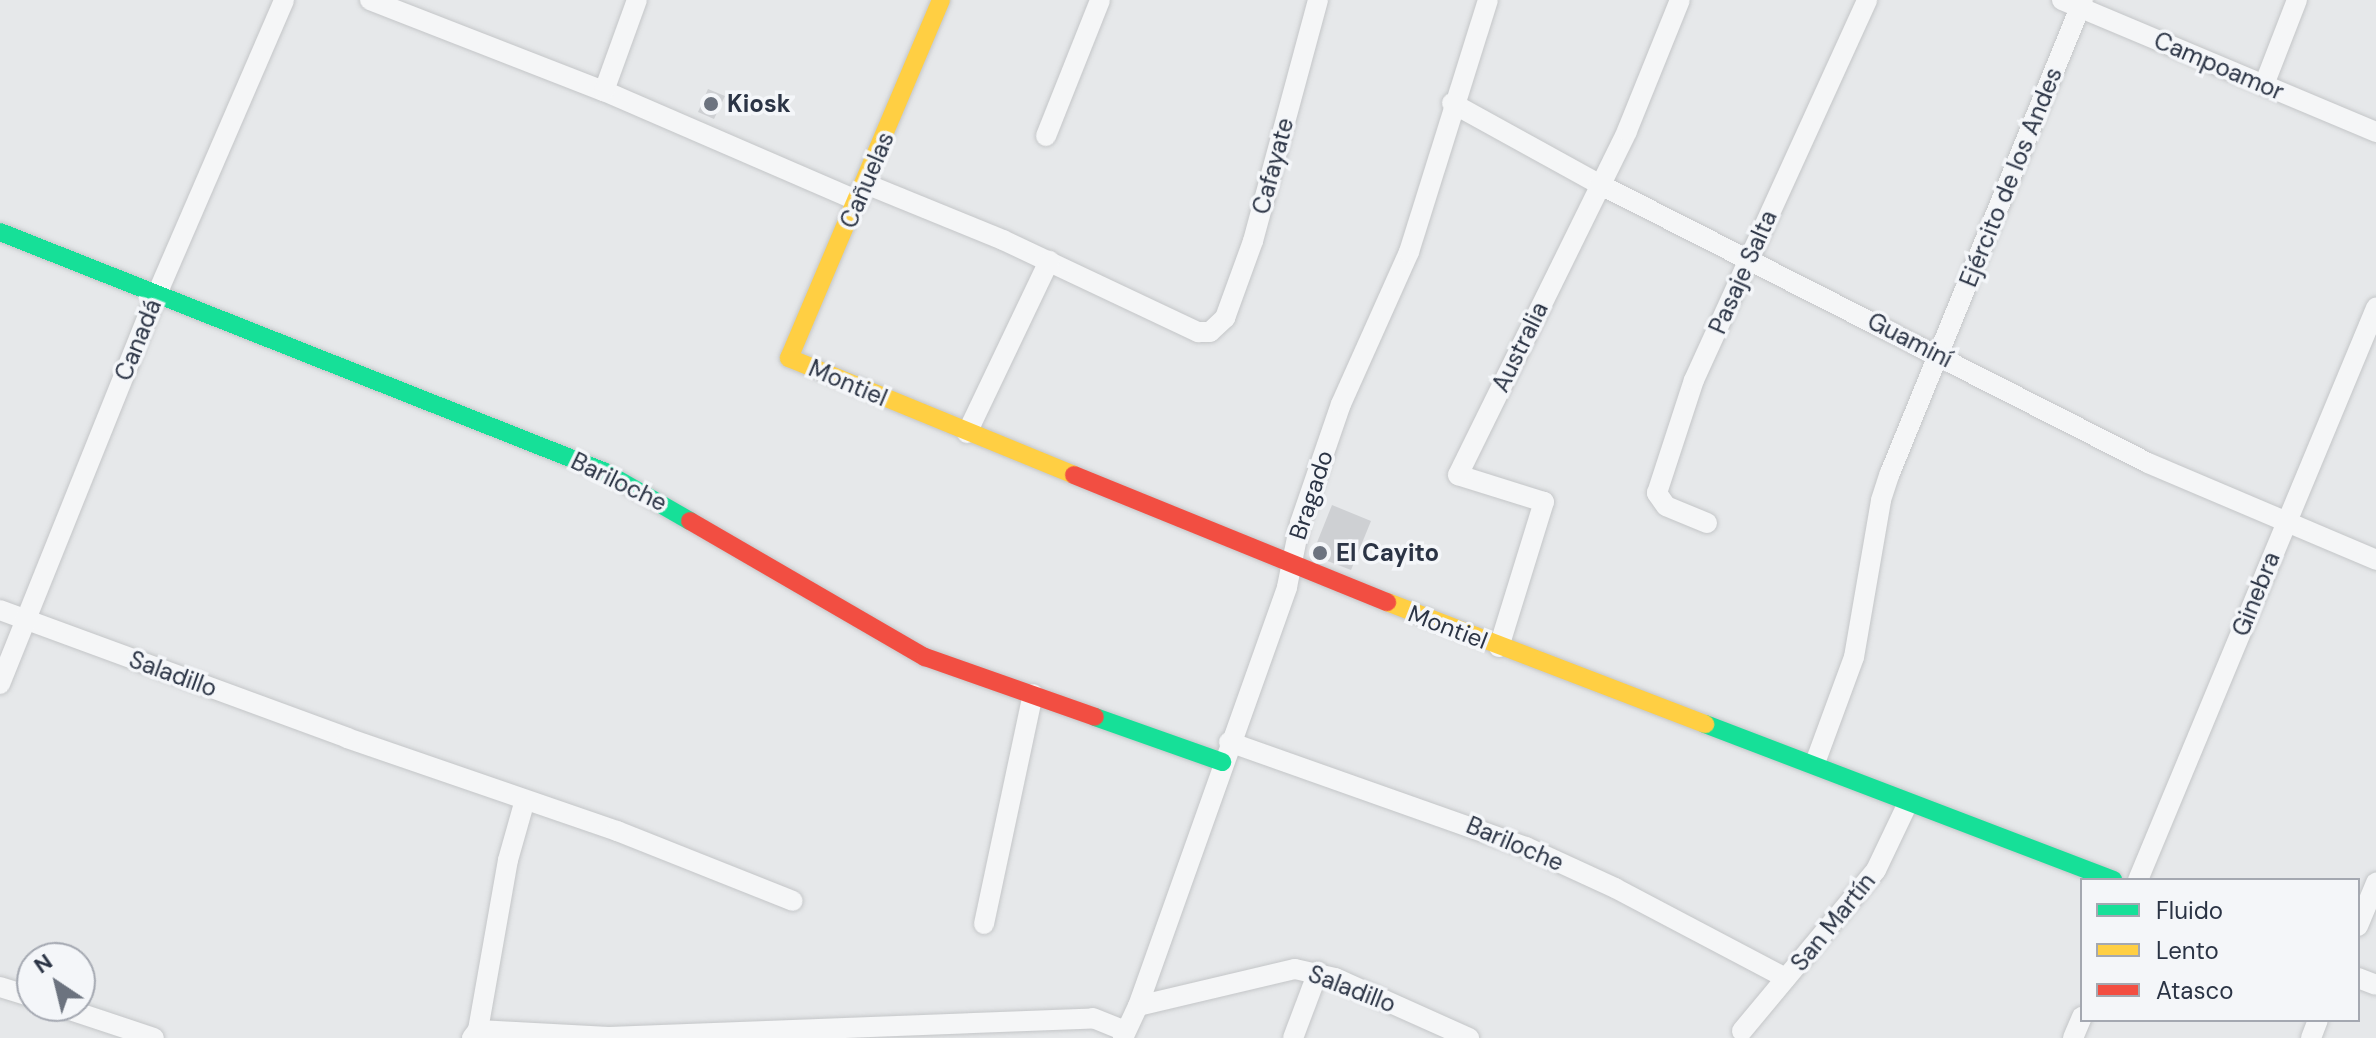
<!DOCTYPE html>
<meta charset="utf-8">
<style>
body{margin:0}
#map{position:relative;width:2376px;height:1038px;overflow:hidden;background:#e6e8ea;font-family:"DM Sans",sans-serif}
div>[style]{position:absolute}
.building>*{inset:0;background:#ced0d3}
.roads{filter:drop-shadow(0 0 2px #c4c6c8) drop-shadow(0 0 2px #c4c6c8)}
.street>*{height:20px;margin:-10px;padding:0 10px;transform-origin:10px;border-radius:10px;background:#f5f6f7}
.fast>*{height:18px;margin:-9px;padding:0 9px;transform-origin:9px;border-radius:9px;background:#16e098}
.slow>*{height:18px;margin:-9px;padding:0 9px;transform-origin:9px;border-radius:9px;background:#ffcf43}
.jam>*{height:18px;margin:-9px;padding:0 9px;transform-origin:9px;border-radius:9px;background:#f24e42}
.dots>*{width:22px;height:22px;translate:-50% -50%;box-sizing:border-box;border:4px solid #f4f6f9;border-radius:50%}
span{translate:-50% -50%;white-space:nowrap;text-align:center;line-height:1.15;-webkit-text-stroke:7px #f4f6f9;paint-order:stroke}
.street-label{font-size:24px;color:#2b3445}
.poi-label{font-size:24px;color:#2b3445;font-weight:700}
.left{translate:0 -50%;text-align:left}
.legend{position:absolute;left:2080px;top:878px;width:280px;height:144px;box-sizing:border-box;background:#f4f6f9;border:2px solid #a4a8b1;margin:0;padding:10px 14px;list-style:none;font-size:24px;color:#2b3445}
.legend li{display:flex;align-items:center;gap:16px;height:40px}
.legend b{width:40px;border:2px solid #a4a8b1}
.north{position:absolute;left:16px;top:942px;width:80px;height:80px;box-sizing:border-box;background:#f4f6f9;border:2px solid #a4a8b1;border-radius:50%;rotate:325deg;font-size:22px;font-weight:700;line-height:32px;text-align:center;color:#2b3445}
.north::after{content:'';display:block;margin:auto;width:28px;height:36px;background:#6c737f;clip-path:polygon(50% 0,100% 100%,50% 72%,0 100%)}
</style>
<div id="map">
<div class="building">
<i style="clip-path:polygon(708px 89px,725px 96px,714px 119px,698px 112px)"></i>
<i style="clip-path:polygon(1332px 505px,1371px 521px,1351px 570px,1312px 555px)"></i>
</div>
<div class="roads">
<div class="street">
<i style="left:370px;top:0;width:251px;rotate:21.3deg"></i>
<i style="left:604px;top:91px;width:277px;rotate:23.4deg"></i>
<i style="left:2062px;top:0;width:341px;rotate:22.8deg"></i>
<i style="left:2264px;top:85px;width:91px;rotate:-68.8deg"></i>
<i style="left:604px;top:91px;width:97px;rotate:-70.1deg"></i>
<i style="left:1452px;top:103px;width:168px;rotate:28.9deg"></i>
<i style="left:1599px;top:184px;width:616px;rotate:26.94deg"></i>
<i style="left:2148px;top:463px;width:248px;rotate:23deg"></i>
<i style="left:1046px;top:136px;width:146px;rotate:-68.3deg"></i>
<i style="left:866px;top:184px;width:148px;rotate:22.2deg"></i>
<i style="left:1003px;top:240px;width:216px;rotate:25.3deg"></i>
<i style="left:1198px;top:332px;width:12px"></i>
<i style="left:1210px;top:332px;width:21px;rotate:-43deg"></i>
<i style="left:1225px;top:318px;width:82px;rotate:-70deg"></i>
<i style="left:1253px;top:241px;width:250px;rotate:-74.9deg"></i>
<i style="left:967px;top:433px;width:191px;rotate:-64.5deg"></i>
<i style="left:1707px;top:523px;width:44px;rotate:-157.5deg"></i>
<i style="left:1666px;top:506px;width:16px;rotate:-125deg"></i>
<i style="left:1657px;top:493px;width:119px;rotate:-71.9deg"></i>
<i style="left:1694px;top:380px;width:418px;rotate:-65.5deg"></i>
<i style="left:0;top:610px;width:370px;rotate:20.2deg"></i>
<i style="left:347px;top:738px;width:286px;rotate:19deg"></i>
<i style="left:617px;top:831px;width:189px;rotate:21.7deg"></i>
<i style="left:1499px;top:647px;width:152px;rotate:-72.8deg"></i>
<i style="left:1544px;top:502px;width:90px;rotate:-162.6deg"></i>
<i style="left:1458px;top:475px;width:383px;rotate:-63.8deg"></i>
<i style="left:1627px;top:131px;width:141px;rotate:-68deg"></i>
<i style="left:0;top:684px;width:420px;rotate:-68.1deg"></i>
<i style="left:157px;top:294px;width:320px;rotate:-66.6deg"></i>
<i style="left:1229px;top:742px;width:315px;rotate:19.5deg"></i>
<i style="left:1526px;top:847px;width:98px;rotate:24.7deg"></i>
<i style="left:1615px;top:888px;width:193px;rotate:27.8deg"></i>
<i style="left:1815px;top:763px;width:113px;rotate:-69.8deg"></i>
<i style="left:1854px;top:657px;width:159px;rotate:-80.2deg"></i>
<i style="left:1881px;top:500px;width:28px;rotate:-72deg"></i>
<i style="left:1890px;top:473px;width:511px;rotate:-67.8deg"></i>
<i style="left:2138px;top:880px;width:620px;rotate:-67.41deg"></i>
<i style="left:984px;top:924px;width:235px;rotate:-78deg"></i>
<i style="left:2358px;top:926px;width:47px;rotate:-67.3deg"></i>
<i style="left:2358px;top:978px;width:19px;rotate:21deg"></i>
<i style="left:0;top:987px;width:34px;rotate:17deg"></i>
<i style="left:58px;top:1006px;width:101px;rotate:18.4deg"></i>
<i style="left:1138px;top:1006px;width:161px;rotate:-13.3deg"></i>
<i style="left:1295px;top:969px;width:41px;rotate:12.7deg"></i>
<i style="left:1335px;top:978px;width:147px;rotate:24.1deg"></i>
<i style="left:478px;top:1030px;width:131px;rotate:3.1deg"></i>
<i style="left:609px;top:1037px;width:484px;rotate:-2.2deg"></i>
<i style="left:1093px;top:1018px;width:35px;rotate:22deg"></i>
<i style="left:1742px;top:1031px;width:209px;rotate:-50.2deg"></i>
<i style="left:1876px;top:870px;width:74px;rotate:-64.5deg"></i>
<i style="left:472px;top:1038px;width:10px;rotate:-53deg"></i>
<i style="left:478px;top:1030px;width:173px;rotate:-80deg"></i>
<i style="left:508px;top:860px;width:62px;rotate:-74.2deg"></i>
<i style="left:1123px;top:1038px;width:35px;rotate:-65deg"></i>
<i style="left:1138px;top:1006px;width:445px;rotate:-70.4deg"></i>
<i style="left:1287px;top:587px;width:65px;rotate:-78.5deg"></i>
<i style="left:1300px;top:523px;width:126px;rotate:-71deg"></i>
<i style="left:1341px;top:404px;width:167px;rotate:-65.9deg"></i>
<i style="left:1409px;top:252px;width:264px;rotate:-72.6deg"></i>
<i style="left:1293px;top:1038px;width:71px;rotate:-69.3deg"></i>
<i style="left:2073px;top:1038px;width:23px;rotate:-67deg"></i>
<i style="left:2311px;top:1038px;width:19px;rotate:-69deg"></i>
</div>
<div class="fast">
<i style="left:0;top:232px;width:649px;rotate:21.62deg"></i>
<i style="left:603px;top:471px;width:100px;rotate:29.9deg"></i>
<i style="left:1095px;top:717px;width:135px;rotate:19.5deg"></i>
<i style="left:1705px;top:724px;width:437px;rotate:20.9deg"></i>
</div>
<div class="slow">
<i style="left:941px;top:0;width:389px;rotate:113deg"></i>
<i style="left:789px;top:358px;width:308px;rotate:22.3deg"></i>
<i style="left:1387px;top:602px;width:341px;rotate:21deg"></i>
</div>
<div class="jam">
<i style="left:1074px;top:475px;width:338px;rotate:22.1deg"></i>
<i style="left:690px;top:521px;width:272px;rotate:30.1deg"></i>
<i style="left:925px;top:657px;width:180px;rotate:19.4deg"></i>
</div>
</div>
<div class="dots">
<i style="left:711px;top:104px;background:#6c737f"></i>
<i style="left:1320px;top:553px;background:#6c737f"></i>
</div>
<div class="street-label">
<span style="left:2219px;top:66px;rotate:23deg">Campoamor</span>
<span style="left:1273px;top:166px;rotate:-75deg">Cafayate</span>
<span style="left:2011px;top:177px;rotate:-68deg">Ejército de los Andes</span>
<span style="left:867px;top:180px;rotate:-67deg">Cañuelas</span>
<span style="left:1743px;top:272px;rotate:-66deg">Pasaje Salta</span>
<span style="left:138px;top:340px;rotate:-68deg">Canadá</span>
<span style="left:1910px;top:340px;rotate:27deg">Guaminí</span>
<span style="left:1520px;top:347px;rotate:-64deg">Australia</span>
<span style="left:848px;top:383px;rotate:23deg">Montiel</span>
<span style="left:619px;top:482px;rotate:26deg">Bariloche</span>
<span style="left:1311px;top:495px;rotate:-72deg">Bragado</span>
<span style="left:2256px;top:594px;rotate:-68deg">Ginebra</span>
<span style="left:1448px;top:627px;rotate:21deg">Montiel</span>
<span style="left:173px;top:674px;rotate:20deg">Saladillo</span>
<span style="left:1515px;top:844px;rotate:23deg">Bariloche</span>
<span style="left:1833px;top:922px;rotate:-51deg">San Martín</span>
<span style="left:1352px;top:989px;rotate:21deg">Saladillo</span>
</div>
<div class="poi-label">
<span class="left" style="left:727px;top:104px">Kiosk</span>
<span class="left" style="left:1336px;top:553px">El Cayito</span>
</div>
<ul class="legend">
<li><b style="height:10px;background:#16e098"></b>Fluido</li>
<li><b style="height:10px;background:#ffcf43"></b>Lento</li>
<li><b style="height:10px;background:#f24e42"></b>Atasco</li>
</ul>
<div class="north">N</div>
</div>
